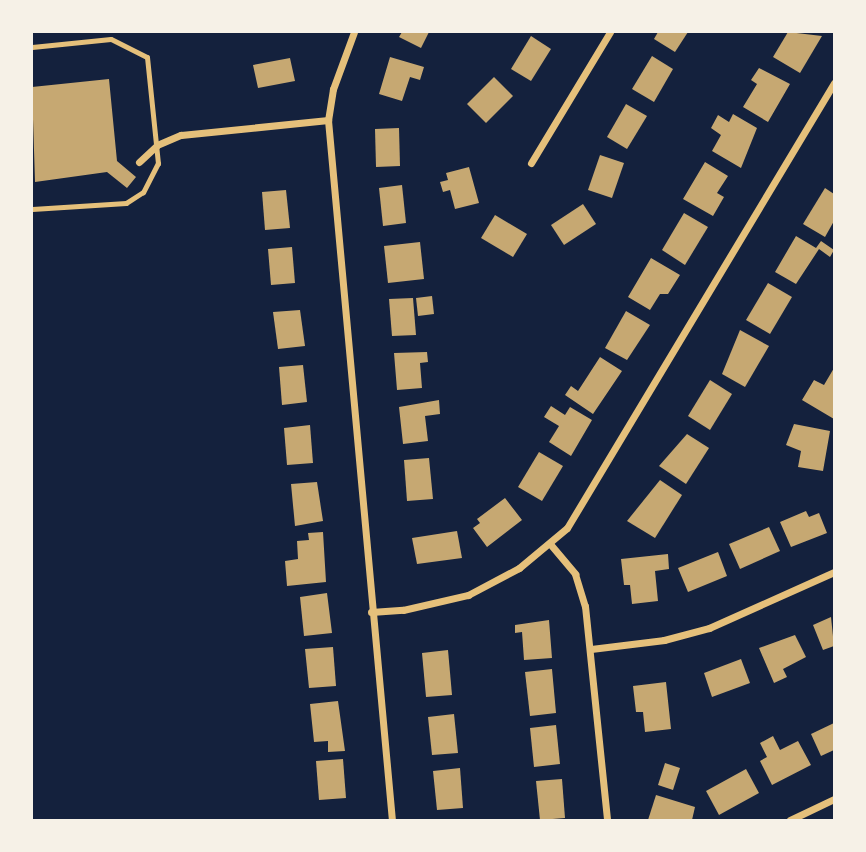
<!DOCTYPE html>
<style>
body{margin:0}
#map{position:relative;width:866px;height:852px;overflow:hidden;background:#14213d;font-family:"Work Sans",sans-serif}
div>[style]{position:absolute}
.building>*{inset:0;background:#c6a872}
.service>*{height:5px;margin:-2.5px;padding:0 2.5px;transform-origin:2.5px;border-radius:2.5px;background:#e5c07b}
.minor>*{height:7px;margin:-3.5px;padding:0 3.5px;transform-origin:3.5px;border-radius:3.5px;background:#e5c07b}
span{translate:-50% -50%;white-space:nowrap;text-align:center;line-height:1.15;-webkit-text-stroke:5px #f6f1e7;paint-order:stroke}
.frame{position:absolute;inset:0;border:33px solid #f6f1e7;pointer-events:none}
</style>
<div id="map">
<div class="building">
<i style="clip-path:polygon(402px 32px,429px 32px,421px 48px,399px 37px)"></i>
<i style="clip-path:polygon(658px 32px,688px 32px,675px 52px,654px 39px)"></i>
<i style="clip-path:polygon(788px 32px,822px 36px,800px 73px,773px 57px)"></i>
<i style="clip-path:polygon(531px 36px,551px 49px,531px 81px,511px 69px)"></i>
<i style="clip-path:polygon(652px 56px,673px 69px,654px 102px,632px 89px)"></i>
<i style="clip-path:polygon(390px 57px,424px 67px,420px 80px,410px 77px,402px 101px,379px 94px)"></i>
<i style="clip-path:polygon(290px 58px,295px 81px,258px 88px,253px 65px)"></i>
<i style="clip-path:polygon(759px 68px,790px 84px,768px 122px,743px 107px,757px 84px,751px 80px)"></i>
<i style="clip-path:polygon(494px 77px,513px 96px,486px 123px,467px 104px)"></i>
<i style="clip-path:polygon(109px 79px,117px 161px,136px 177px,127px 188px,107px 172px,35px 182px,32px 87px)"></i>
<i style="clip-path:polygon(626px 104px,647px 116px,627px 149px,607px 137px)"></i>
<i style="clip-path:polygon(733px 114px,757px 128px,741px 168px,712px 151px,721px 135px,711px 128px,718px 115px,729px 122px)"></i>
<i style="clip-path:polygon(399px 128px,400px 166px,376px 167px,375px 129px)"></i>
<i style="clip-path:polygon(600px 155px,624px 163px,612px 198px,588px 190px)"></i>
<i style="clip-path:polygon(705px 162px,728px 176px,717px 193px,724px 197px,713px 216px,683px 199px)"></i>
<i style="clip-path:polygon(469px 167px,479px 203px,455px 209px,450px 190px,443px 192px,440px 182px,448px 180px,446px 173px)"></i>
<i style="clip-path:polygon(402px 185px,406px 223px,383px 226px,379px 188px)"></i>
<i style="clip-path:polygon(825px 188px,834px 194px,834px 221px,825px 237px,803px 224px)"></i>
<i style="clip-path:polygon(286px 190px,290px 228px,265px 230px,262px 192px)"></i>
<i style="clip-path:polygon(583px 204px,596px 224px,564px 245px,551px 225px)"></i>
<i style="clip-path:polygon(684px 213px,708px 227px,685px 265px,662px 250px)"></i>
<i style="clip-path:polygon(495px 215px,527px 234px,513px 257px,481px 238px)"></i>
<i style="clip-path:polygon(796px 236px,816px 248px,821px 241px,834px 250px,830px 257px,819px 249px,796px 284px,775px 272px)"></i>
<i style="clip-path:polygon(420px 242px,424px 279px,388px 283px,384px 246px)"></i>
<i style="clip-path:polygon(292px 247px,295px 283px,271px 285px,268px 249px)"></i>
<i style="clip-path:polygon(651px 258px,680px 275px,668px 294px,660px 294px,650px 310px,628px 297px)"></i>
<i style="clip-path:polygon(768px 283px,792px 297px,770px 334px,746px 320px)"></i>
<i style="clip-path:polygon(432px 296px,434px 314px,418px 316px,416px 298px)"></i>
<i style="clip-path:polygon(413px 298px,416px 335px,392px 336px,389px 299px)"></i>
<i style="clip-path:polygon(300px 310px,305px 346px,278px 349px,273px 312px)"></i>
<i style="clip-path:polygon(626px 311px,650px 325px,627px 360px,605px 348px)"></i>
<i style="clip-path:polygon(740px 330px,769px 346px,745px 387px,722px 374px)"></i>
<i style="clip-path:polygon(427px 352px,428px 362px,420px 363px,422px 388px,397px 390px,394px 353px)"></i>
<i style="clip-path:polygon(600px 357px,622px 371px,593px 414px,565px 395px,571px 386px,578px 391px)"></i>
<i style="clip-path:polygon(303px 365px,307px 402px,282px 405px,279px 367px)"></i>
<i style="clip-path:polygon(834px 368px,834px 419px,802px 400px,814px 380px,824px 385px)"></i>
<i style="clip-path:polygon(710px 380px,732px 394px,710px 430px,688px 416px)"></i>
<i style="clip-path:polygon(439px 400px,440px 414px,425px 416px,428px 441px,403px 444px,399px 407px)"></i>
<i style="clip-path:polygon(551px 406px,565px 415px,570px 407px,592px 420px,571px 456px,549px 442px,559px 426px,544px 417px)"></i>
<i style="clip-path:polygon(794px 424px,830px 431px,823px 471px,798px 467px,801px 451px,786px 445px)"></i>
<i style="clip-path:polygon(310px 425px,313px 463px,287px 465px,284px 428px)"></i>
<i style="clip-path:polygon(687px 434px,709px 448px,686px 484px,659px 466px)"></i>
<i style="clip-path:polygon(539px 452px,563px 466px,542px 501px,518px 487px)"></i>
<i style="clip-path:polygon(429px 458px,433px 499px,407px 501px,404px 460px)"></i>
<i style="clip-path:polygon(660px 480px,682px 495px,655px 538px,627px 521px)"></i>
<i style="clip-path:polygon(317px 482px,323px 521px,295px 526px,291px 484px)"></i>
<i style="clip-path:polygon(505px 498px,522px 520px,487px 547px,473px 528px,480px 523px,477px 519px)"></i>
<i style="clip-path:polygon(806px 511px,809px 517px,819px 513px,827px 533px,791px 547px,780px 522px)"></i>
<i style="clip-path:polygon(769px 527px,780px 551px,740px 569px,729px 544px)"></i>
<i style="clip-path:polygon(457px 531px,462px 558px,417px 564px,412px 538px)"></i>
<i style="clip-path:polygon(323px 532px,326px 582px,287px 586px,285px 561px,298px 559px,297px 541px,309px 540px,308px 533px)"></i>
<i style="clip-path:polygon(718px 552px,727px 576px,688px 592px,678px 568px)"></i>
<i style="clip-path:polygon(668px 554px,669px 569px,655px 571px,658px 601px,632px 604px,630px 585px,624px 585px,621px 559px)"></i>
<i style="clip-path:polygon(327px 593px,332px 633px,304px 636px,300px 597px)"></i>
<i style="clip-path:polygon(831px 617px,834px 646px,823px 650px,813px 625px)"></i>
<i style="clip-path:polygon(549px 620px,552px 658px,524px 660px,522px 632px,515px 633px,515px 625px)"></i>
<i style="clip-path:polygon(795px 635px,806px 657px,783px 669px,787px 677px,774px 683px,759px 648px)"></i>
<i style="clip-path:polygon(333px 647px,336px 686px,309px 688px,305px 649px)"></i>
<i style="clip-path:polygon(448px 650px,452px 695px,426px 697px,422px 653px)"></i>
<i style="clip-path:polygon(741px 659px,750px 683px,712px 697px,704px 673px)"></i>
<i style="clip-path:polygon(552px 669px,556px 713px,530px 716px,525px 672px)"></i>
<i style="clip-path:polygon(666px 682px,671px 729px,645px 732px,643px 712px,636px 712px,633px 686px)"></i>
<i style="clip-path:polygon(338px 701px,345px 751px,328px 752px,328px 741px,314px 742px,310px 704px)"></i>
<i style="clip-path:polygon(454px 714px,458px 753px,432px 755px,428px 717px)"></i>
<i style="clip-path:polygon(834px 723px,834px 750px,821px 756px,811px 734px)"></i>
<i style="clip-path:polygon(556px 725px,560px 764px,534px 767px,530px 728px)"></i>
<i style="clip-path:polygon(773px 736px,780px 750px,798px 741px,811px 765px,772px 785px,760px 761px,767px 757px,760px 743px)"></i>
<i style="clip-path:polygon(343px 759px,346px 798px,319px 800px,316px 761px)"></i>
<i style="clip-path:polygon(665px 763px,680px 768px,673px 790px,658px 785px)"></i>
<i style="clip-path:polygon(460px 768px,463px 808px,437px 810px,433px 771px)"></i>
<i style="clip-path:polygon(746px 769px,759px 793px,719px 815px,706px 791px)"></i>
<i style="clip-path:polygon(562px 779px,565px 818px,540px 820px,536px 781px)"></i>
<i style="clip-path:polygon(656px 795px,695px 807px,692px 820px,648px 820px)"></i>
</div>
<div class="service">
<i style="left:32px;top:47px;width:79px;rotate:-5.8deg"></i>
<i style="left:111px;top:39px;width:40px;rotate:26.6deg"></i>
<i style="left:147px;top:57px;width:107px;rotate:84.1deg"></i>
<i style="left:158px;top:163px;width:33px;rotate:117deg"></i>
<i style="left:143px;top:192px;width:20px;rotate:147deg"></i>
<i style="left:126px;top:203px;width:94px;rotate:176.3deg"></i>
</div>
<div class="minor">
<i style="left:354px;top:32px;width:61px;rotate:110.2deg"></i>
<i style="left:333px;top:89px;width:31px;rotate:99deg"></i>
<i style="left:328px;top:120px;width:703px;rotate:84.78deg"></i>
<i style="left:139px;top:162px;width:25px;rotate:-43deg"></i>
<i style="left:157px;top:145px;width:26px;rotate:-23deg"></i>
<i style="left:181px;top:135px;width:148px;rotate:-5.8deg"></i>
<i style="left:531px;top:163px;width:153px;rotate:-58.9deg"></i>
<i style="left:551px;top:545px;width:38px;rotate:50deg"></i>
<i style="left:575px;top:574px;width:34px;rotate:73deg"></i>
<i style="left:585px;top:606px;width:215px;rotate:84.1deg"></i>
<i style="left:371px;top:612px;width:32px;rotate:-4deg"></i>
<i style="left:403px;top:610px;width:67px;rotate:-13deg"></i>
<i style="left:468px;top:595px;width:58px;rotate:-27.9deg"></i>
<i style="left:519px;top:568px;width:62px;rotate:-39.8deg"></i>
<i style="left:567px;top:528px;width:519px;rotate:-59.04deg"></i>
<i style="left:591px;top:649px;width:74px;rotate:-7deg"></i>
<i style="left:664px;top:640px;width:47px;rotate:-14.9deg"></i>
<i style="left:709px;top:628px;width:137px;rotate:-24.1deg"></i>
<i style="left:790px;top:820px;width:49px;rotate:-25.5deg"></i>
</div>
<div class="frame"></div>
</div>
